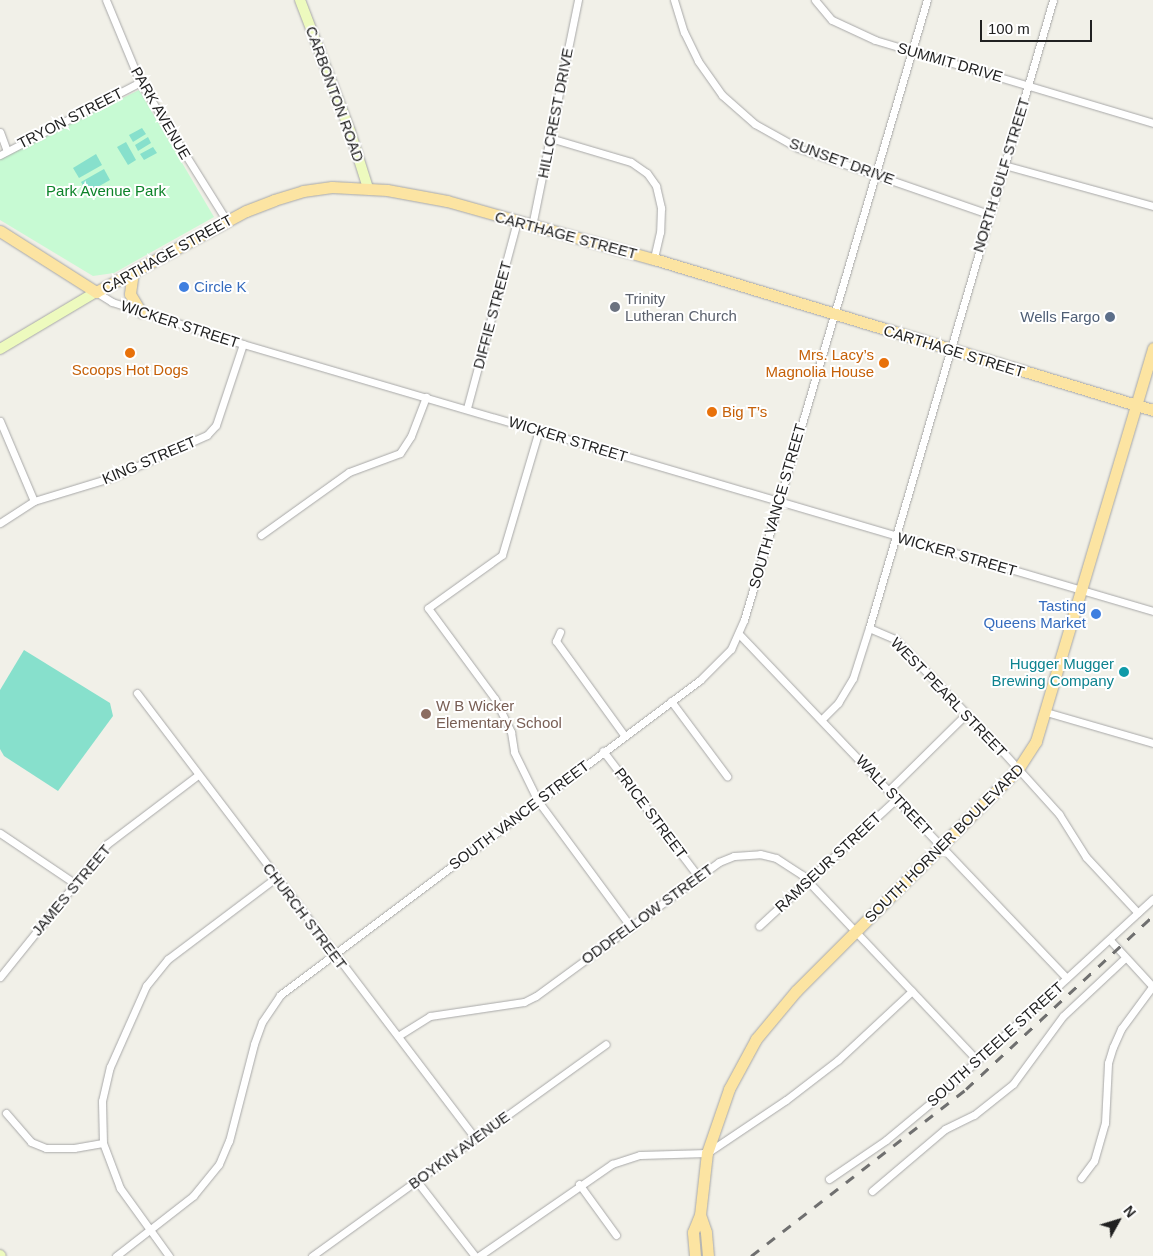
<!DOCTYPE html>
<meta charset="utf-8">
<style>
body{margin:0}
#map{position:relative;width:1153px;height:1256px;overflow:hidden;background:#f1f0e8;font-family:Arial,sans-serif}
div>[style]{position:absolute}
.park>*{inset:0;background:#c7fad3}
.pitch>*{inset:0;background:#87e0cc}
.roads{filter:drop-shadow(0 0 1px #a8a8a8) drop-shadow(0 0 1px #a8a8a8)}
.street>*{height:7px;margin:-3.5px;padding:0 3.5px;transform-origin:3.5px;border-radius:3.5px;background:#fff}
.secondary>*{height:10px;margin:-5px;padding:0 5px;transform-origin:5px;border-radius:5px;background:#edfabe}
.primary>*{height:11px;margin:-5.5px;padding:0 5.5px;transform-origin:5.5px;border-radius:5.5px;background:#fce4a2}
.rail>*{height:2.5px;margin-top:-1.25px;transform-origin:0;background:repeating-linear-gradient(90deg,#6f6f6f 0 10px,transparent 0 20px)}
.dots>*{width:14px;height:14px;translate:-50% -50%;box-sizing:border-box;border:2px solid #fff;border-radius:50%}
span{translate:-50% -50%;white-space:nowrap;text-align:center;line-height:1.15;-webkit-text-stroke:4px #fff;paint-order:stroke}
.street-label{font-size:15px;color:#212121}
.park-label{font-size:15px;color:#0c8329}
.shop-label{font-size:15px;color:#366cbe}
.left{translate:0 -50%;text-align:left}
.right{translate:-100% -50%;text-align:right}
.worship-label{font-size:15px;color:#5b616d}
.service-label{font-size:15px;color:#4e5e75}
.food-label{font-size:15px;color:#c56008}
.culture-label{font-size:15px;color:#0d838f}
.education-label{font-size:15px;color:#785e54}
.north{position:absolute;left:1093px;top:1196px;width:50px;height:50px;-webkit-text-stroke:4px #fff;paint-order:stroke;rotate:51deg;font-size:14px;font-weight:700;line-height:20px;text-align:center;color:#212121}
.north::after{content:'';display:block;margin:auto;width:18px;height:22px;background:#212121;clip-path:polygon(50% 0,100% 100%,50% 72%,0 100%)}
.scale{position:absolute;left:980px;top:20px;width:112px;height:22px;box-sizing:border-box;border:2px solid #212121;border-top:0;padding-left:6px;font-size:15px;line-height:18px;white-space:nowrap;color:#212121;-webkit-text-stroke:4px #fff;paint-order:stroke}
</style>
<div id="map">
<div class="park">
<i style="clip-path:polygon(139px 90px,214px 217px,114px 273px,93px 276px,0 220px,0 159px)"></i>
</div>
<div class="pitch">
<i style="clip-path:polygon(142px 128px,146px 134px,133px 142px,129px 135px)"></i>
<i style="clip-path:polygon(148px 137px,151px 143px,138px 151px,135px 145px)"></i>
<i style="clip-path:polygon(126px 142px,136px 160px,128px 165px,117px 147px)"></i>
<i style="clip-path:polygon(153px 147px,157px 153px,144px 160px,140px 154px)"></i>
<i style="clip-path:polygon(96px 154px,102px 165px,79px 178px,73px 168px)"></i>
<i style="clip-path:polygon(104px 169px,110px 180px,87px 193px,81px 182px)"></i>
<i style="clip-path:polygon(24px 650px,110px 703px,113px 716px,58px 791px,4px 756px,0 749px,0 690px)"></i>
</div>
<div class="roads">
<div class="street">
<i style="left:106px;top:0;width:89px;rotate:67.5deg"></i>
<i style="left:140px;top:82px;width:164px;rotate:58deg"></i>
<i style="left:674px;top:0;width:34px;rotate:73deg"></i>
<i style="left:684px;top:32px;width:32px;rotate:64deg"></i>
<i style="left:698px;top:61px;width:42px;rotate:54.8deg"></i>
<i style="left:722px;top:95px;width:44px;rotate:41.3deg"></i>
<i style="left:755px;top:124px;width:49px;rotate:29.2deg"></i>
<i style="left:798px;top:148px;width:202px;rotate:19.1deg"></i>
<i style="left:815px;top:0;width:26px;rotate:50deg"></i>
<i style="left:832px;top:20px;width:47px;rotate:24.9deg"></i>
<i style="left:875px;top:40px;width:290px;rotate:16.6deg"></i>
<i style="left:0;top:132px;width:20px;rotate:70deg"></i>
<i style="left:550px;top:138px;width:84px;rotate:16.5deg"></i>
<i style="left:631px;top:162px;width:19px;rotate:35deg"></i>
<i style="left:647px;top:173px;width:16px;rotate:55deg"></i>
<i style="left:656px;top:186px;width:23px;rotate:77deg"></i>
<i style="left:661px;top:208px;width:24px;rotate:92deg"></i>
<i style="left:660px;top:232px;width:28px;rotate:103deg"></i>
<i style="left:0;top:155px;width:158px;rotate:-27.5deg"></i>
<i style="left:1004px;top:165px;width:155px;rotate:15.4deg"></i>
<i style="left:532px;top:226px;width:231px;rotate:-78.5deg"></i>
<i style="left:96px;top:292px;width:19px;rotate:32deg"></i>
<i style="left:112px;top:302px;width:138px;rotate:17.8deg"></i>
<i style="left:243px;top:344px;width:948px;rotate:16.35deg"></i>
<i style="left:467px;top:408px;width:193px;rotate:-75deg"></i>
<i style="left:0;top:421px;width:87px;rotate:67deg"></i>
<i style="left:539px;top:430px;width:130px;rotate:106.5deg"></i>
<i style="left:502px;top:555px;width:91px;rotate:144.4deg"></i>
<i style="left:428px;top:608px;width:113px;rotate:53.6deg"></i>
<i style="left:495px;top:699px;width:37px;rotate:64deg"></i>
<i style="left:511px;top:732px;width:20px;rotate:81deg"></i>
<i style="left:514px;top:752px;width:55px;rotate:63.9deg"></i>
<i style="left:538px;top:801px;width:157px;rotate:53.6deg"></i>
<i style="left:0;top:523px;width:40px;rotate:-32.9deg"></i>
<i style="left:34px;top:501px;width:83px;rotate:-16.9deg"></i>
<i style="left:113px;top:477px;width:103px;rotate:-24.1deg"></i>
<i style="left:207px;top:435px;width:13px;rotate:-48deg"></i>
<i style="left:216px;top:425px;width:85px;rotate:-71.6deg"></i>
<i style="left:261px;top:535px;width:108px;rotate:-35.6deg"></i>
<i style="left:349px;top:472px;width:54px;rotate:-20.4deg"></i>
<i style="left:400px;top:453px;width:20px;rotate:-57deg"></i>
<i style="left:411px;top:436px;width:42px;rotate:-69deg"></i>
<i style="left:869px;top:628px;width:28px;rotate:23deg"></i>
<i style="left:895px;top:639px;width:156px;rotate:46.3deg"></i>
<i style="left:1003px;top:752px;width:84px;rotate:47.9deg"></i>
<i style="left:1059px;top:814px;width:51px;rotate:57.9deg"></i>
<i style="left:1086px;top:857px;width:76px;rotate:47.1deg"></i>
<i style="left:560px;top:632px;width:10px;rotate:114deg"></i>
<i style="left:556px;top:641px;width:116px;rotate:54.1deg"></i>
<i style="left:739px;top:634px;width:475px;rotate:46.4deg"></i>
<i style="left:137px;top:693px;width:559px;rotate:52.78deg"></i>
<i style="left:671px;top:701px;width:94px;rotate:53.3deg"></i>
<i style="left:1046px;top:712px;width:111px;rotate:16.2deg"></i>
<i style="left:822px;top:719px;width:23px;rotate:-45deg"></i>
<i style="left:838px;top:703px;width:29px;rotate:-59deg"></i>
<i style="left:853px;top:678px;width:52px;rotate:-72.3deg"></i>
<i style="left:869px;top:628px;width:654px;rotate:-73.67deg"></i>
<i style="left:603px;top:751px;width:157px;rotate:52.8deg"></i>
<i style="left:889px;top:790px;width:108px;rotate:-44.6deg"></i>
<i style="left:0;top:833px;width:89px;rotate:34deg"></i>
<i style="left:759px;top:926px;width:188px;rotate:-42.8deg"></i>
<i style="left:1110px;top:940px;width:64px;rotate:47.5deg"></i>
<i style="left:0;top:977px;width:171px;rotate:-51.2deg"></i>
<i style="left:107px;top:844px;width:114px;rotate:-37.2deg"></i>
<i style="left:398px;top:1036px;width:38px;rotate:-32deg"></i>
<i style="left:430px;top:1016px;width:95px;rotate:-8.5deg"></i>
<i style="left:524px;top:1002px;width:13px;rotate:-27deg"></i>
<i style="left:536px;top:996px;width:227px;rotate:-36.2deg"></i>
<i style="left:719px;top:862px;width:16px;rotate:-22deg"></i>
<i style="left:734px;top:856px;width:26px;rotate:-4deg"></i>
<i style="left:760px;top:854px;width:16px;rotate:14deg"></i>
<i style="left:776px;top:858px;width:31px;rotate:33deg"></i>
<i style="left:802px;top:875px;width:255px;rotate:46.6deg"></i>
<i style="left:6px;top:1113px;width:38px;rotate:49deg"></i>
<i style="left:31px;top:1142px;width:16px;rotate:22deg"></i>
<i style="left:46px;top:1148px;width:28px"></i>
<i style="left:74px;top:1148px;width:29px;rotate:-10deg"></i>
<i style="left:1081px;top:1178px;width:21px;rotate:-53deg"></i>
<i style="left:1094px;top:1161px;width:40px;rotate:-74deg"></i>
<i style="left:1105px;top:1123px;width:60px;rotate:-87.1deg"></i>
<i style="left:1108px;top:1063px;width:17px;rotate:-73deg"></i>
<i style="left:1113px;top:1047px;width:20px;rotate:-66deg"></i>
<i style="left:1121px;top:1029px;width:52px;rotate:-53.6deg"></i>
<i style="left:829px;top:1179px;width:69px;rotate:-34.4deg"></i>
<i style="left:886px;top:1140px;width:61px;rotate:-39.7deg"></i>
<i style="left:933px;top:1101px;width:299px;rotate:-42.6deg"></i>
<i style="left:416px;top:1180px;width:96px;rotate:52.2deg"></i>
<i style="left:579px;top:1184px;width:63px;rotate:54deg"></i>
<i style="left:872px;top:1191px;width:96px;rotate:-40.3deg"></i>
<i style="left:945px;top:1129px;width:32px;rotate:-26deg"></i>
<i style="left:974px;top:1115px;width:50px;rotate:-38.5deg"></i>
<i style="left:1013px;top:1084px;width:84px;rotate:-53.7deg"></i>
<i style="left:1063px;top:1016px;width:85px;rotate:-43.1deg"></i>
<i style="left:116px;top:1256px;width:98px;rotate:-37.9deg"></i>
<i style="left:193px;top:1196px;width:41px;rotate:-50.9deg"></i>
<i style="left:219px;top:1164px;width:25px;rotate:-67deg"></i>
<i style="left:229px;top:1141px;width:100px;rotate:-75.5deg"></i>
<i style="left:254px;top:1044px;width:23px;rotate:-70deg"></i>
<i style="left:262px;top:1022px;width:32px;rotate:-56deg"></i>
<i style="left:280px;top:995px;width:525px;rotate:-36.87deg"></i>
<i style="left:700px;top:680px;width:44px;rotate:-45deg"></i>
<i style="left:731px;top:649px;width:32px;rotate:-66deg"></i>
<i style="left:744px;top:620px;width:646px;rotate:-73.56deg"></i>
<i style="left:169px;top:1256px;width:84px;rotate:-125.8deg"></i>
<i style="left:120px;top:1188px;width:48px;rotate:-110.7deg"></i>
<i style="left:103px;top:1143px;width:42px;rotate:-91.4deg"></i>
<i style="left:102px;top:1101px;width:35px;rotate:-77deg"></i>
<i style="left:110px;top:1067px;width:89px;rotate:-66deg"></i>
<i style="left:146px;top:986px;width:35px;rotate:-51deg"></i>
<i style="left:168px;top:959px;width:136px;rotate:-37deg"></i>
<i style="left:312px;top:1256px;width:362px;rotate:-35.8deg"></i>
<i style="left:479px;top:1256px;width:162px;rotate:-34.7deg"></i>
<i style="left:612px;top:1164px;width:29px;rotate:-18deg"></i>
<i style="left:640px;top:1155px;width:67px;rotate:-1.7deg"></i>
<i style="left:707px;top:1153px;width:95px;rotate:-33.9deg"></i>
<i style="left:786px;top:1100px;width:66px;rotate:-37.6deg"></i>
<i style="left:838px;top:1060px;width:101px;rotate:-43deg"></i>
</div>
<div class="secondary">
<i style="left:300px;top:0;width:140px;rotate:69.1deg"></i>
<i style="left:350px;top:131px;width:60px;rotate:72.5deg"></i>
<i style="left:0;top:349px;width:112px;rotate:-30.7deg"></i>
<i style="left:0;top:1255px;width:1px;rotate:45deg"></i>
</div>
<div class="primary">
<i style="left:0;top:231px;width:114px;rotate:32.4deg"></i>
<i style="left:96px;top:292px;width:170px;rotate:-28.4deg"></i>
<i style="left:246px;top:211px;width:30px;rotate:-21deg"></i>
<i style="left:274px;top:200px;width:30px;rotate:-17deg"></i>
<i style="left:303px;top:191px;width:29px;rotate:-8deg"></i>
<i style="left:332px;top:187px;width:55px;rotate:3.1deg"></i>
<i style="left:387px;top:190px;width:61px;rotate:10.4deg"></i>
<i style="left:447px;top:201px;width:215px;rotate:15.7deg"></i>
<i style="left:654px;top:259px;width:521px;rotate:16.84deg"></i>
<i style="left:133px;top:272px;width:22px;rotate:98deg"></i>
<i style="left:130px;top:294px;width:21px;rotate:59deg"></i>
<i style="left:695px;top:1256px;width:24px;rotate:-95deg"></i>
<i style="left:693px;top:1232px;width:18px;rotate:-68deg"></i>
<i style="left:708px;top:1256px;width:24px;rotate:-95deg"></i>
<i style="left:706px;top:1232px;width:18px;rotate:-109deg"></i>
<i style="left:700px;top:1215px;width:62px;rotate:-83.6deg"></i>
<i style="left:707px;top:1153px;width:68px;rotate:-71deg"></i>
<i style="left:729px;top:1089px;width:57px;rotate:-61.6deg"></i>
<i style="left:756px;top:1039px;width:62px;rotate:-50.2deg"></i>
<i style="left:796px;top:991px;width:314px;rotate:-45deg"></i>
<i style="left:1018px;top:769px;width:33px;rotate:-57deg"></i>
<i style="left:1036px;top:741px;width:410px;rotate:-73.4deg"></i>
</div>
</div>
<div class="rail">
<i style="left:751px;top:1256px;width:272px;rotate:-37.8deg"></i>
<i style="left:966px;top:1089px;width:255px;rotate:-42.8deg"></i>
</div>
<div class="dots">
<i style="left:184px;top:287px;background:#3f7fe0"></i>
<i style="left:615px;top:307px;background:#6b7280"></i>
<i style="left:1110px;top:317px;background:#5c6f8a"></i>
<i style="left:130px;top:353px;background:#e8710a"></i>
<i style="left:884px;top:363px;background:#e8710a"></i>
<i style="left:712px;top:412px;background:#e8710a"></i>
<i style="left:1096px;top:614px;background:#3f7fe0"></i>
<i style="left:1124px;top:672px;background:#0f9aa8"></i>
<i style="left:426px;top:714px;background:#8d6e63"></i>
</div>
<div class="street-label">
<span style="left:950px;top:62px;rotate:16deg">SUMMIT DRIVE</span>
<span style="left:335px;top:94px;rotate:70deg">CARBONTON ROAD</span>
<span style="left:161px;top:113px;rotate:60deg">PARK AVENUE</span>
<span style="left:555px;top:113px;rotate:-79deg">HILLCREST DRIVE</span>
<span style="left:70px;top:118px;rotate:-27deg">TRYON STREET</span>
<span style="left:842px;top:161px;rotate:20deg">SUNSET DRIVE</span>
<span style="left:1001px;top:175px;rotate:-73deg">NORTH GULF STREET</span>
<span style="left:566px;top:235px;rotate:15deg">CARTHAGE STREET</span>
<span style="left:167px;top:254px;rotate:-29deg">CARTHAGE STREET</span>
<span style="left:492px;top:315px;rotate:-75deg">DIFFIE STREET</span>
<span style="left:180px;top:324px;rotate:18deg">WICKER STREET</span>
<span style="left:954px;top:351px;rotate:17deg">CARTHAGE STREET</span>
<span style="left:568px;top:439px;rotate:17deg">WICKER STREET</span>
<span style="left:149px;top:460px;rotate:-23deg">KING STREET</span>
<span style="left:777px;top:506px;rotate:-74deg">SOUTH VANCE STREET</span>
<span style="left:957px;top:554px;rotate:16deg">WICKER STREET</span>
<span style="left:949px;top:697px;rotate:46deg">WEST PEARL STREET</span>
<span style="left:894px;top:795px;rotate:47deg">WALL STREET</span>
<span style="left:651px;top:813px;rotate:53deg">PRICE STREET</span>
<span style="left:519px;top:815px;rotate:-37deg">SOUTH VANCE STREET</span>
<span style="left:944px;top:843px;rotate:-45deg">SOUTH HORNER BOULEVARD</span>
<span style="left:828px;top:862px;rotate:-43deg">RAMSEUR STREET</span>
<span style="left:71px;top:890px;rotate:-50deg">JAMES STREET</span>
<span style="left:647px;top:914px;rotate:-36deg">ODDFELLOW STREET</span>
<span style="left:305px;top:916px;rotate:53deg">CHURCH STREET</span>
<span style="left:995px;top:1044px;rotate:-42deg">SOUTH STEELE STREET</span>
<span style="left:459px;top:1150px;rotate:-36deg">BOYKIN AVENUE</span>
</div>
<div class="park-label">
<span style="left:106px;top:191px">Park Avenue Park</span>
</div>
<div class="shop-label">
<span class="left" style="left:194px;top:287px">Circle K</span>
<span class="right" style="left:1086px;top:614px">Tasting<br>Queens Market</span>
</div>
<div class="worship-label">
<span class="left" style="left:625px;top:307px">Trinity<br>Lutheran Church</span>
</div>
<div class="service-label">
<span class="right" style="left:1100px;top:317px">Wells Fargo</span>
</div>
<div class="food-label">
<span class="right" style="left:874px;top:363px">Mrs. Lacy’s<br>Magnolia House</span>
<span style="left:130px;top:370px">Scoops Hot Dogs</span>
<span class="left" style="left:722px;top:412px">Big T’s</span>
</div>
<div class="culture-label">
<span class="right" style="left:1114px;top:672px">Hugger Mugger<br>Brewing Company</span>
</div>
<div class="education-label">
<span class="left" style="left:436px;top:714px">W B Wicker<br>Elementary School</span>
</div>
<div class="north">N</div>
<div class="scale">100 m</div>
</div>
